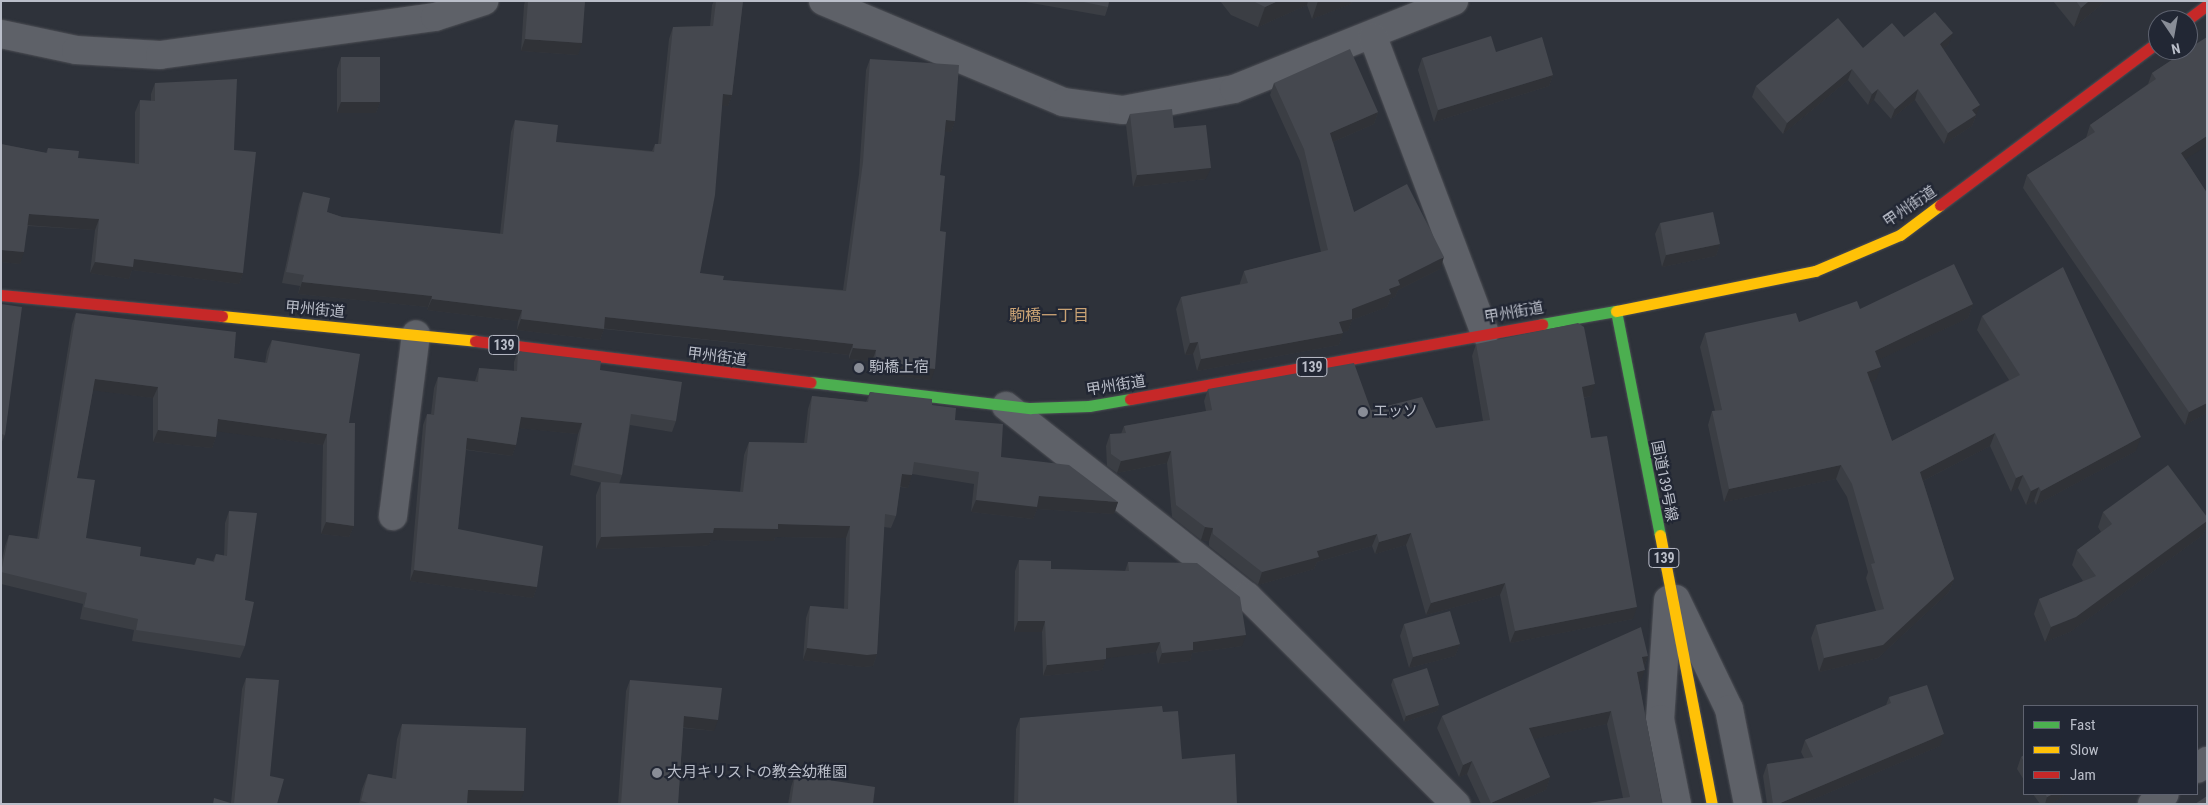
<!DOCTYPE html>
<meta charset="utf-8">
<style>
body{margin:0}
#map{position:relative;width:2208px;height:805px;overflow:hidden;background:#2e323a;font-family:"Roboto Condensed","Noto Sans JP",sans-serif}
div>[style]{position:absolute}
.roads{filter:drop-shadow(0 0 1px #4c4e54) drop-shadow(0 0 1px #4c4e54)}
.street>*{height:28px;margin:-14px;padding:0 14px;transform-origin:14px;border-radius:14px;background:#5e6168}
.fast>*{height:11px;margin:-5.5px;padding:0 5.5px;transform-origin:5.5px;border-radius:5.5px;background:#4caf50}
.slow>*{height:11px;margin:-5.5px;padding:0 5.5px;transform-origin:5.5px;border-radius:5.5px;background:#ffc107}
.jam>*{height:11px;margin:-5.5px;padding:0 5.5px;transform-origin:5.5px;border-radius:5.5px;background:#c62828}
.wall>*{inset:0;background:#3b3e44}
.shaded-wall>*{inset:0;background:#303237}
.building>*{inset:0;background:#45484f}
.dots>*{width:14px;height:14px;translate:-50% -50%;box-sizing:border-box;border:2px solid #222734;border-radius:50%}
span{translate:-50% -50%;white-space:nowrap;text-align:center;line-height:1.15;-webkit-text-stroke:4.5px #222734;paint-order:stroke}
.shield-label span{padding:1px 4px;background:#222734;border:1px solid;border-radius:4px;-webkit-text-stroke-width:0}
.shield-label{font-size:14px;color:#babec9;font-weight:700}
.street-label{font-size:15px;color:#babec9}
.poi-label{font-size:15px;color:#babec9}
.left{translate:0 -50%;text-align:left}
.neighbourhood-label{font-size:16px;color:#caa374}
.frame{position:absolute;inset:0;border:2px solid #babec9;pointer-events:none}
.legend{position:absolute;left:2023px;top:705px;width:175px;height:90px;box-sizing:border-box;background:#222734;border:1px solid #5f6370;margin:0;padding:6px 9px;list-style:none;font-size:15px;color:#babec9}
.legend li{display:flex;align-items:center;gap:10px;height:25px}
.legend b{width:25px;border:1px solid #5f6370}
.north{position:absolute;left:2148px;top:10px;width:50px;height:50px;box-sizing:border-box;background:#222734;border:1px solid #5f6370;border-radius:50%;rotate:168deg;font-size:14px;font-weight:700;line-height:20px;text-align:center;color:#babec9}
.north::after{content:'';display:block;margin:auto;width:18px;height:22px;background:#898d97;clip-path:polygon(50% 0,100% 100%,50% 72%,0 100%)}
</style>
<div id="map">
<div class="roads">
<div class="street">
<i style="left:823px;top:1px;width:260px;rotate:22.8deg"></i>
<i style="left:1063px;top:102px;width:61px;rotate:7.6deg"></i>
<i style="left:1123px;top:110px;width:113px;rotate:-10.7deg"></i>
<i style="left:1234px;top:89px;width:237px;rotate:-21.8deg"></i>
<i style="left:1px;top:34px;width:77px;rotate:12deg"></i>
<i style="left:76px;top:50px;width:84px;rotate:3.4deg"></i>
<i style="left:160px;top:55px;width:278px;rotate:-7.9deg"></i>
<i style="left:435px;top:17px;width:52px;rotate:-18.1deg"></i>
<i style="left:1373px;top:37px;width:316px;rotate:69.3deg"></i>
<i style="left:1006px;top:406px;width:307px;rotate:38.3deg"></i>
<i style="left:1247px;top:596px;width:295px;rotate:44.9deg"></i>
<i style="left:393px;top:516px;width:183px;rotate:-82.8deg"></i>
<i style="left:1676px;top:599px;width:122px;rotate:64.3deg"></i>
<i style="left:1729px;top:709px;width:97px;rotate:78.7deg"></i>
<i style="left:1668px;top:600px;width:119px;rotate:93.8deg"></i>
<i style="left:1660px;top:719px;width:87px;rotate:78.7deg"></i>
<i style="left:2197px;top:769px;width:13px;rotate:-39deg"></i>
<i style="left:2152px;top:804px;width:16px;rotate:-38deg"></i>
</div>
<div class="fast">
<i style="left:1542px;top:324px;width:75px;rotate:-10deg"></i>
<i style="left:1616px;top:311px;width:228px;rotate:78.9deg"></i>
<i style="left:811px;top:382px;width:221px;rotate:6.8deg"></i>
<i style="left:1030px;top:408px;width:59px;rotate:-1.9deg"></i>
<i style="left:1089px;top:406px;width:42px;rotate:-9.7deg"></i>
</div>
<div class="slow">
<i style="left:1616px;top:311px;width:203px;rotate:-11.4deg"></i>
<i style="left:1815px;top:271px;width:92px;rotate:-23deg"></i>
<i style="left:1900px;top:235px;width:50px;rotate:-36.9deg"></i>
<i style="left:222px;top:316px;width:254px;rotate:5.6deg"></i>
<i style="left:1660px;top:535px;width:274px;rotate:79.1deg"></i>
</div>
<div class="jam">
<i style="left:2187px;top:20px;width:25px;rotate:-37deg"></i>
<i style="left:1940px;top:205px;width:272px;rotate:-36.8deg"></i>
<i style="left:1px;top:295px;width:222px;rotate:5.4deg"></i>
<i style="left:475px;top:341px;width:338px;rotate:7deg"></i>
<i style="left:1130px;top:399px;width:419px;rotate:-10.3deg"></i>
</div>
</div>
<div class="wall">
<i style="clip-path:polygon(525px 1px,585px 1px,578px 55px,521px 51px,524px 5px)"></i>
<i style="clip-path:polygon(714px 1px,743px 1px,732px 95px,728px 106px,722px 105px,700px 273px,723px 280px,843px 290px,859px 174px,866px 70px,870px 59px,955px 121px,951px 132px,945px 131px,940px 175px,940px 231px,931px 380px,871px 373px,872px 361px,849px 359px,849px 355px,604px 329px,600px 340px,517px 330px,518px 321px,427px 310px,428px 307px,298px 294px,300px 286px,282px 283px,299px 204px,303px 192px,327px 212px,342px 217px,500px 234px,511px 132px,515px 120px,556px 142px,652px 151px,655px 144px,658px 144px,669px 39px,673px 27px,710px 26px,712px 5px)"></i>
<i style="clip-path:polygon(1020px 1px,1109px 1px,1108px 7px,1105px 16px)"></i>
<i style="clip-path:polygon(1220px 1px,1352px 1px,1351px 4px,1312px 19px,1307px 5px,1258px 27px,1231px 15px)"></i>
<i style="clip-path:polygon(2053px 1px,2106px 1px,2074px 27px)"></i>
<i style="clip-path:polygon(1904px 37px,1949px 44px,1943px 49px,1976px 116px,1972px 126px,1944px 144px,1915px 100px,1891px 119px,1874px 100px,1868px 105px,1848px 80px,1783px 134px,1752px 97px,1756px 86px,1863px 48px)"></i>
<i style="clip-path:polygon(2187px 50px,2185px 159px,2207px 193px,2207px 413px,2185px 425px,2023px 188px,2027px 175px,2086px 138px,2090px 125px,2148px 84px,2152px 73px)"></i>
<i style="clip-path:polygon(1496px 52px,1553px 75px,1549px 86px,1434px 122px,1418px 70px,1422px 58px)"></i>
<i style="clip-path:polygon(341px 57px,380px 102px,376px 113px,337px 113px,337px 69px)"></i>
<i style="clip-path:polygon(155px 83px,234px 150px,243px 273px,239px 284px,132px 270px,129px 279px,90px 273px,95px 230px,28px 226px,20px 264px,1px 262px,1px 144px,46px 153px,48px 148px,78px 158px,135px 163px,135px 112px,140px 100px,151px 101px,151px 94px)"></i>
<i style="clip-path:polygon(1274px 83px,1378px 112px,1374px 124px,1333px 142px,1354px 212px,1440px 269px,1398px 290px,1395px 297px,1390px 299px,1387px 307px,1352px 320px,1348px 331px,1343px 332px,1339px 345px,1197px 371px,1193px 354px,1185px 355px,1176px 309px,1181px 297px,1240px 284px,1240px 283px,1244px 271px,1321px 252px,1300px 161px,1270px 95px)"></i>
<i style="clip-path:polygon(1130px 114px,1174px 128px,1206px 179px,1133px 187px,1126px 125px)"></i>
<i style="clip-path:polygon(1660px 223px,1720px 244px,1716px 256px,1662px 267px,1655px 234px)"></i>
<i style="clip-path:polygon(1px 304px,5px 435px,1px 444px)"></i>
<i style="clip-path:polygon(1973px 304px,1968px 318px,1878px 360px,1876px 380px,1871px 382px,1892px 441px,2009px 380px,1977px 330px,1982px 316px,2136px 451px,2036px 505px,2034px 501px,2026px 505px,2018px 488px,2011px 492px,1990px 446px,1923px 481px,1954px 579px,1949px 592px,1878px 658px,1819px 672px,1811px 638px,1816px 625px,1876px 611px,1866px 578px,1868px 572px,1847px 497px,1836px 479px,1724px 502px,1708px 425px,1712px 411px,1715px 411px,1700px 347px,1705px 333px,1799px 322px,1860px 309px)"></i>
<i style="clip-path:polygon(76px 313px,234px 358px,265px 363px,267px 351px,272px 340px,349px 423px,354px 526px,349px 537px,321px 534px,323px 445px,217px 431px,216px 437px,212px 448px,153px 442px,153px 398px,93px 390px,77px 478px,86px 538px,140px 556px,194px 565px,197px 558px,213px 561px,216px 554px,224px 556px,225px 523px,229px 511px,245px 600px,245px 646px,240px 658px,132px 641px,134px 630px,80px 619px,83px 604px,1px 584px,1px 564px,5px 546px,9px 535px,37px 539px,72px 324px)"></i>
<i style="clip-path:polygon(1476px 344px,1591px 396px,1584px 398px,1591px 438px,1633px 619px,1510px 643px,1500px 595px,1426px 615px,1406px 545px,1375px 554px,1372px 546px,1317px 562px,1314px 569px,1258px 585px,1209px 546px,1209px 541px,1201px 540px,1172px 517px,1167px 463px,1117px 473px,1107px 466px,1106px 446px,1110px 434px,1121px 434px,1124px 426px,1206px 411px,1204px 401px,1208px 389px,1371px 410px,1436px 428px,1483px 421px,1472px 356px)"></i>
<i style="clip-path:polygon(518px 351px,600px 370px,676px 421px,672px 432px,630px 425px,622px 475px,619px 484px,740px 492px,744px 455px,749px 442px,804px 443px,808px 409px,812px 396px,866px 402px,870px 392px,932px 405px,955px 420px,1001px 457px,1118px 502px,1114px 514px,1037px 509px,1033px 519px,971px 512px,974px 484px,912px 474px,908px 488px,900px 487px,896px 516px,891px 528px,884px 527px,877px 654px,873px 666px,863px 667px,803px 660px,806px 618px,810px 606px,844px 609px,846px 538px,775px 537px,774px 541px,711px 540px,709px 545px,701px 546px,596px 549px,596px 495px,601px 482px,602px 483px,570px 475px,578px 434px,519px 428px,516px 445px,512px 456px,466px 450px,458px 529px,537px 587px,533px 598px,410px 581px,423px 425px,427px 414px,431px 414px,434px 388px,438px 377px,475px 381px,479px 368px,514px 371px,514px 362px)"></i>
<i style="clip-path:polygon(2103px 512px,2207px 517px,2207px 525px,2203px 535px,2070px 632px,2045px 642px,2034px 614px,2039px 599px,2083px 581px,2072px 565px,2077px 550px,2101px 532px,2098px 527px)"></i>
<i style="clip-path:polygon(1019px 560px,1051px 569px,1125px 571px,1128px 562px,1242px 646px,1192px 653px,1190px 661px,1158px 664px,1156px 652px,1106px 658px,1102px 670px,1043px 676px,1042px 632px,1014px 632px,1015px 571px)"></i>
<i style="clip-path:polygon(1404px 624px,1460px 644px,1455px 656px,1409px 668px,1400px 636px)"></i>
<i style="clip-path:polygon(1648px 656px,1644px 667px,1640px 683px,1639px 683px,1662px 804px,1582px 804px,1623px 798px,1607px 724px,1533px 739px,1550px 777px,1546px 790px,1513px 804px,1481px 804px,1467px 774px,1459px 777px,1437px 728px,1442px 716px)"></i>
<i style="clip-path:polygon(246px 678px,277px 804px,212px 804px,231px 803px,242px 689px)"></i>
<i style="clip-path:polygon(1393px 679px,1439px 705px,1437px 711px,1404px 722px,1391px 685px)"></i>
<i style="clip-path:polygon(630px 680px,714px 731px,683px 728px,678px 804px,618px 804px,626px 691px)"></i>
<i style="clip-path:polygon(1889px 697px,1940px 746px,1802px 804px,1767px 804px,1763px 776px,1767px 764px,1804px 758px,1801px 752px,1805px 740px,1886px 705px)"></i>
<i style="clip-path:polygon(1163px 712px,1182px 759px,1237px 804px,1014px 804px,1016px 729px,1020px 718px)"></i>
<i style="clip-path:polygon(402px 724px,519px 804px,359px 804px,362px 789px,368px 774px,392px 778px,397px 739px)"></i>
<i style="clip-path:polygon(2021px 757px,2024px 762px,2024px 780px,2017px 769px)"></i>
<i style="clip-path:polygon(795px 775px,873px 804px,788px 804px,791px 787px)"></i>
<i style="clip-path:polygon(2033px 794px,2066px 794px,2051px 804px,2040px 804px)"></i>
</div>
<div class="shaded-wall">
<i style="clip-path:polygon(1278px 1px,1308px 1px,1307px 5px,1258px 27px,1265px 7px)"></i>
<i style="clip-path:polygon(1318px 1px,1352px 1px,1351px 4px,1312px 19px)"></i>
<i style="clip-path:polygon(2089px 1px,2106px 1px,2074px 27px,2081px 8px)"></i>
<i style="clip-path:polygon(1953px 33px,1949px 44px,1936px 55px,1940px 44px)"></i>
<i style="clip-path:polygon(525px 39px,582px 43px,578px 55px,521px 51px)"></i>
<i style="clip-path:polygon(1852px 69px,1848px 80px,1783px 134px,1787px 123px)"></i>
<i style="clip-path:polygon(1553px 75px,1549px 86px,1434px 122px,1438px 110px)"></i>
<i style="clip-path:polygon(1878px 89px,1874px 100px,1868px 105px,1872px 94px)"></i>
<i style="clip-path:polygon(1918px 89px,1915px 100px,1891px 119px,1895px 109px)"></i>
<i style="clip-path:polygon(723px 94px,732px 95px,728px 106px,719px 105px)"></i>
<i style="clip-path:polygon(341px 102px,380px 102px,376px 113px,337px 113px)"></i>
<i style="clip-path:polygon(1980px 105px,1972px 126px,1944px 144px,1948px 133px,1972px 110px)"></i>
<i style="clip-path:polygon(1378px 112px,1374px 124px,1326px 145px,1330px 133px)"></i>
<i style="clip-path:polygon(946px 120px,955px 121px,951px 132px,942px 131px)"></i>
<i style="clip-path:polygon(2207px 136px,2207px 146px,2176px 165px,2181px 153px)"></i>
<i style="clip-path:polygon(1211px 168px,1206px 179px,1133px 187px,1137px 175px)"></i>
<i style="clip-path:polygon(29px 214px,99px 219px,95px 230px,25px 225px)"></i>
<i style="clip-path:polygon(1720px 244px,1716px 256px,1662px 267px,1666px 255px)"></i>
<i style="clip-path:polygon(1px 250px,24px 252px,20px 264px,1px 262px)"></i>
<i style="clip-path:polygon(1444px 257px,1440px 269px,1398px 290px,1395px 297px,1390px 299px,1387px 307px,1352px 320px,1348px 331px,1335px 334px,1339px 322px,1352px 309px,1389px 289px,1398px 280px)"></i>
<i style="clip-path:polygon(134px 259px,243px 273px,239px 284px,132px 270px,129px 279px,90px 273px,95px 262px)"></i>
<i style="clip-path:polygon(302px 282px,432px 296px,428px 307px,298px 294px)"></i>
<i style="clip-path:polygon(432px 299px,522px 310px,518px 321px,427px 310px)"></i>
<i style="clip-path:polygon(1973px 304px,1968px 318px,1870px 364px,1875px 351px)"></i>
<i style="clip-path:polygon(605px 317px,853px 344px,849px 355px,600px 328px)"></i>
<i style="clip-path:polygon(521px 319px,604px 329px,600px 340px,517px 330px)"></i>
<i style="clip-path:polygon(1343px 333px,1339px 345px,1197px 371px,1201px 359px)"></i>
<i style="clip-path:polygon(1198px 342px,1193px 354px,1185px 355px,1190px 343px)"></i>
<i style="clip-path:polygon(853px 348px,876px 350px,872px 361px,849px 359px)"></i>
<i style="clip-path:polygon(875px 362px,935px 369px,931px 380px,871px 373px)"></i>
<i style="clip-path:polygon(1881px 367px,1876px 380px,1862px 386px,1867px 372px)"></i>
<i style="clip-path:polygon(95px 379px,158px 387px,153px 398px,90px 390px)"></i>
<i style="clip-path:polygon(1595px 384px,1591px 396px,1577px 399px,1582px 387px)"></i>
<i style="clip-path:polygon(2207px 403px,2207px 413px,2185px 425px,2189px 412px)"></i>
<i style="clip-path:polygon(521px 417px,582px 423px,578px 434px,517px 428px)"></i>
<i style="clip-path:polygon(218px 419px,327px 434px,323px 445px,214px 431px)"></i>
<i style="clip-path:polygon(158px 430px,216px 437px,212px 448px,153px 442px)"></i>
<i style="clip-path:polygon(1995px 433px,1990px 446px,1915px 485px,1920px 472px)"></i>
<i style="clip-path:polygon(2141px 437px,2136px 451px,2036px 505px,2041px 491px)"></i>
<i style="clip-path:polygon(467px 438px,516px 445px,512px 456px,463px 449px)"></i>
<i style="clip-path:polygon(1171px 451px,1167px 463px,1117px 473px,1121px 461px)"></i>
<i style="clip-path:polygon(1841px 465px,1836px 479px,1724px 502px,1729px 489px)"></i>
<i style="clip-path:polygon(902px 474px,912px 475px,908px 488px,898px 486px)"></i>
<i style="clip-path:polygon(2023px 475px,2018px 488px,2011px 492px,2016px 478px)"></i>
<i style="clip-path:polygon(2039px 487px,2034px 501px,2026px 505px,2031px 491px)"></i>
<i style="clip-path:polygon(1039px 496px,1118px 502px,1114px 514px,1037px 509px,1033px 519px,971px 512px,976px 500px)"></i>
<i style="clip-path:polygon(2207px 521px,2207px 525px,2203px 535px,2070px 632px,2045px 642px,2051px 627px)"></i>
<i style="clip-path:polygon(326px 522px,354px 526px,349px 537px,321px 534px)"></i>
<i style="clip-path:polygon(778px 524px,850px 526px,846px 538px,775px 537px,774px 541px,711px 540px,709px 545px,701px 546px,596px 549px,601px 537px,714px 528px)"></i>
<i style="clip-path:polygon(1205px 527px,1213px 528px,1209px 541px,1201px 540px)"></i>
<i style="clip-path:polygon(1411px 533px,1406px 545px,1375px 554px,1379px 542px)"></i>
<i style="clip-path:polygon(1377px 534px,1372px 546px,1317px 562px,1314px 569px,1258px 585px,1262px 572px,1317px 551px)"></i>
<i style="clip-path:polygon(414px 570px,537px 587px,533px 598px,410px 581px)"></i>
<i style="clip-path:polygon(1954px 579px,1949px 592px,1878px 658px,1819px 672px,1824px 658px)"></i>
<i style="clip-path:polygon(1505px 583px,1500px 595px,1426px 615px,1431px 603px)"></i>
<i style="clip-path:polygon(1637px 607px,1633px 619px,1510px 643px,1515px 631px)"></i>
<i style="clip-path:polygon(1018px 621px,1045px 621px,1042px 632px,1014px 632px)"></i>
<i style="clip-path:polygon(1246px 635px,1242px 646px,1192px 653px,1190px 661px,1158px 664px,1162px 653px,1193px 642px)"></i>
<i style="clip-path:polygon(1160px 642px,1156px 652px,1102px 659px,1106px 648px)"></i>
<i style="clip-path:polygon(1460px 644px,1455px 656px,1409px 668px,1413px 657px)"></i>
<i style="clip-path:polygon(807px 648px,877px 654px,873px 666px,863px 667px,803px 660px)"></i>
<i style="clip-path:polygon(1648px 656px,1643px 669px,1642px 657px)"></i>
<i style="clip-path:polygon(1106px 659px,1102px 670px,1043px 676px,1047px 665px)"></i>
<i style="clip-path:polygon(1645px 670px,1640px 683px,1632px 685px,1637px 672px)"></i>
<i style="clip-path:polygon(1439px 705px,1437px 711px,1404px 722px,1406px 716px)"></i>
<i style="clip-path:polygon(1611px 711px,1607px 724px,1524px 741px,1529px 728px)"></i>
<i style="clip-path:polygon(684px 716px,718px 720px,714px 731px,680px 727px)"></i>
<i style="clip-path:polygon(1944px 734px,1940px 746px,1802px 804px,1778px 804px)"></i>
<i style="clip-path:polygon(1472px 761px,1467px 774px,1459px 777px,1463px 765px)"></i>
<i style="clip-path:polygon(1550px 777px,1546px 790px,1513px 804px,1490px 804px,1491px 803px)"></i>
<i style="clip-path:polygon(468px 790px,524px 791px,519px 804px,463px 804px)"></i>
<i style="clip-path:polygon(2053px 794px,2066px 794px,2051px 804px,2045px 804px,2047px 797px)"></i>
</div>
<div class="building">
<i style="clip-path:polygon(528px 1px,585px 1px,582px 43px,525px 39px)"></i>
<i style="clip-path:polygon(716px 1px,743px 1px,732px 95px,723px 94px,715px 195px,700px 273px,724px 276px,723px 280px,846px 291px,863px 162px,870px 59px,959px 65px,955px 121px,946px 120px,940px 175px,945px 176px,940px 231px,946px 232px,935px 369px,875px 362px,876px 350px,853px 348px,853px 344px,605px 317px,604px 329px,521px 319px,522px 310px,432px 299px,432px 296px,302px 282px,304px 275px,286px 272px,303px 192px,330px 198px,327px 212px,342px 217px,503px 234px,515px 120px,558px 125px,556px 142px,654px 152px,655px 144px,661px 144px,673px 27px,713px 26px)"></i>
<i style="clip-path:polygon(1078px 1px,1109px 1px,1108px 7px)"></i>
<i style="clip-path:polygon(1253px 1px,1278px 1px,1265px 7px)"></i>
<i style="clip-path:polygon(2076px 1px,2089px 1px,2081px 8px)"></i>
<i style="clip-path:polygon(1935px 12px,1953px 33px,1940px 44px,1980px 105px,1972px 110px,1976px 115px,1948px 133px,1918px 89px,1895px 109px,1878px 89px,1872px 94px,1852px 69px,1787px 123px,1756px 86px,1838px 18px,1863px 48px,1892px 23px,1904px 37px)"></i>
<i style="clip-path:polygon(1491px 36px,1496px 52px,1542px 37px,1553px 75px,1438px 110px,1422px 58px)"></i>
<i style="clip-path:polygon(2207px 37px,2207px 136px,2181px 153px,2207px 193px,2207px 403px,2189px 412px,2027px 175px,2095px 132px,2090px 125px,2156px 79px,2152px 73px,2187px 50px,2188px 50px,2188px 49px)"></i>
<i style="clip-path:polygon(1350px 49px,1378px 112px,1330px 133px,1354px 212px,1407px 184px,1444px 257px,1398px 280px,1400px 285px,1389px 289px,1391px 294px,1352px 309px,1352px 319px,1339px 322px,1343px 333px,1201px 359px,1198px 342px,1190px 343px,1181px 297px,1248px 283px,1244px 271px,1328px 250px,1304px 149px,1274px 83px)"></i>
<i style="clip-path:polygon(341px 57px,380px 57px,380px 102px,341px 102px)"></i>
<i style="clip-path:polygon(237px 79px,234px 150px,256px 152px,243px 273px,134px 259px,133px 267px,95px 262px,99px 219px,29px 214px,24px 252px,1px 250px,1px 144px,47px 153px,48px 148px,79px 151px,78px 158px,139px 164px,140px 100px,155px 101px,155px 83px)"></i>
<i style="clip-path:polygon(1172px 109px,1174px 128px,1206px 125px,1211px 168px,1137px 175px,1130px 114px)"></i>
<i style="clip-path:polygon(1713px 212px,1720px 244px,1666px 255px,1660px 223px)"></i>
<i style="clip-path:polygon(1954px 264px,1973px 304px,1875px 351px,1881px 367px,1867px 372px,1892px 441px,2020px 375px,1982px 316px,2063px 267px,2141px 437px,2041px 491px,2039px 487px,2031px 491px,2023px 475px,2016px 478px,1995px 433px,1920px 472px,1954px 579px,1883px 645px,1824px 658px,1816px 625px,1884px 609px,1871px 564px,1875px 563px,1852px 484px,1841px 465px,1729px 489px,1712px 411px,1722px 410px,1705px 333px,1796px 313px,1799px 322px,1857px 301px,1860px 309px)"></i>
<i style="clip-path:polygon(1px 304px,22px 307px,5px 435px,1px 434px)"></i>
<i style="clip-path:polygon(76px 313px,236px 332px,234px 358px,267px 363px,272px 340px,360px 354px,349px 423px,355px 423px,354px 526px,326px 522px,327px 434px,218px 419px,216px 437px,158px 430px,158px 387px,95px 379px,77px 478px,95px 480px,86px 538px,141px 547px,140px 556px,195px 565px,197px 558px,214px 562px,216px 554px,227px 556px,229px 511px,257px 513px,245px 600px,254px 602px,245px 646px,136px 630px,138px 619px,84px 607px,87px 593px,1px 572px,9px 535px,39px 539px)"></i>
<i style="clip-path:polygon(1578px 323px,1584px 327px,1595px 384px,1582px 387px,1591px 438px,1607px 436px,1637px 607px,1515px 631px,1505px 583px,1431px 603px,1411px 533px,1379px 542px,1377px 534px,1317px 551px,1319px 557px,1262px 572px,1213px 534px,1213px 528px,1205px 527px,1176px 505px,1171px 451px,1121px 461px,1111px 454px,1110px 434px,1126px 433px,1124px 426px,1212px 410px,1208px 389px,1354px 363px,1371px 410px,1422px 397px,1436px 428px,1490px 420px,1476px 344px)"></i>
<i style="clip-path:polygon(518px 351px,601px 361px,600px 370px,682px 382px,676px 421px,631px 414px,622px 475px,574px 465px,582px 423px,521px 417px,516px 445px,467px 438px,458px 529px,543px 546px,537px 587px,414px 570px,427px 414px,434px 415px,438px 377px,478px 382px,479px 368px,517px 371px)"></i>
<i style="clip-path:polygon(870px 392px,932px 399px,932px 405px,956px 408px,955px 420px,1003px 424px,1001px 457px,1069px 465px,1118px 502px,1039px 496px,1037px 507px,976px 500px,979px 472px,914px 462px,912px 475px,902px 474px,896px 516px,885px 514px,877px 654px,867px 655px,807px 648px,810px 606px,848px 609px,850px 526px,778px 524px,778px 529px,714px 528px,713px 533px,706px 533px,601px 537px,601px 482px,743px 492px,749px 442px,807px 443px,812px 396px,868px 402px)"></i>
<i style="clip-path:polygon(2168px 465px,2207px 517px,2207px 521px,2076px 617px,2051px 627px,2039px 599px,2096px 576px,2077px 550px,2112px 524px,2103px 512px)"></i>
<i style="clip-path:polygon(1019px 560px,1051px 561px,1051px 569px,1129px 571px,1128px 562px,1197px 563px,1240px 597px,1246px 635px,1193px 642px,1193px 650px,1162px 653px,1160px 642px,1106px 648px,1106px 659px,1047px 665px,1045px 621px,1018px 621px)"></i>
<i style="clip-path:polygon(1450px 611px,1460px 644px,1413px 657px,1404px 624px)"></i>
<i style="clip-path:polygon(1641px 627px,1648px 656px,1642px 657px,1645px 670px,1637px 672px,1662px 803px,1582px 804px,1630px 797px,1611px 711px,1529px 728px,1550px 777px,1491px 803px,1472px 761px,1463px 765px,1442px 716px)"></i>
<i style="clip-path:polygon(1427px 668px,1439px 705px,1406px 716px,1393px 679px)"></i>
<i style="clip-path:polygon(246px 678px,279px 680px,270px 776px,284px 779px,277px 804px,213px 804px,214px 798px,234px 804px)"></i>
<i style="clip-path:polygon(630px 680px,722px 688px,718px 720px,684px 716px,678px 804px,621px 804px)"></i>
<i style="clip-path:polygon(1927px 685px,1944px 734px,1778px 804px,1773px 804px,1767px 764px,1813px 757px,1805px 740px,1891px 703px,1889px 697px)"></i>
<i style="clip-path:polygon(1162px 706px,1163px 712px,1178px 711px,1182px 759px,1235px 754px,1237px 804px,1018px 804px,1020px 718px)"></i>
<i style="clip-path:polygon(402px 724px,526px 728px,524px 791px,468px 790px,467px 804px,372px 804px,361px 801px,368px 774px,396px 779px)"></i>
<i style="clip-path:polygon(2024px 755px,2024px 762px,2021px 757px)"></i>
<i style="clip-path:polygon(795px 775px,875px 787px,873px 804px,791px 804px)"></i>
<i style="clip-path:polygon(2045px 794px,2053px 794px,2047px 797px)"></i>
<i style="clip-path:polygon(2207px 796px,2207px 804px,2195px 804px)"></i>
</div>
<div class="dots">
<i style="left:859px;top:368px;background:#898d97"></i>
<i style="left:1363px;top:412px;background:#898d97"></i>
<i style="left:657px;top:773px;background:#898d97"></i>
</div>
<div class="shield-label">
<span style="left:504px;top:345px">139</span>
<span style="left:1312px;top:367px">139</span>
<span style="left:1664px;top:558px">139</span>
</div>
<div class="street-label">
<span style="left:1910px;top:207px;rotate:-34deg">甲州街道</span>
<span style="left:315px;top:310px;rotate:5deg">甲州街道</span>
<span style="left:1514px;top:313px;rotate:-10deg">甲州街道</span>
<span style="left:717px;top:357px;rotate:7deg">甲州街道</span>
<span style="left:1116px;top:386px;rotate:-9deg">甲州街道</span>
<span style="left:1664px;top:481px;rotate:79deg">国道139号線</span>
</div>
<div class="poi-label">
<span class="left" style="left:869px;top:368px">駒橋上宿</span>
<span class="left" style="left:1373px;top:412px">エッソ</span>
<span class="left" style="left:667px;top:773px">大月キリストの教会幼稚園</span>
</div>
<div class="neighbourhood-label">
<span style="left:1049px;top:316px">駒橋一丁目</span>
</div>
<div class="frame"></div>
<ul class="legend">
<li><b style="height:6px;background:#4caf50"></b>Fast</li>
<li><b style="height:6px;background:#ffc107"></b>Slow</li>
<li><b style="height:6px;background:#c62828"></b>Jam</li>
</ul>
<div class="north">N</div>
</div>
